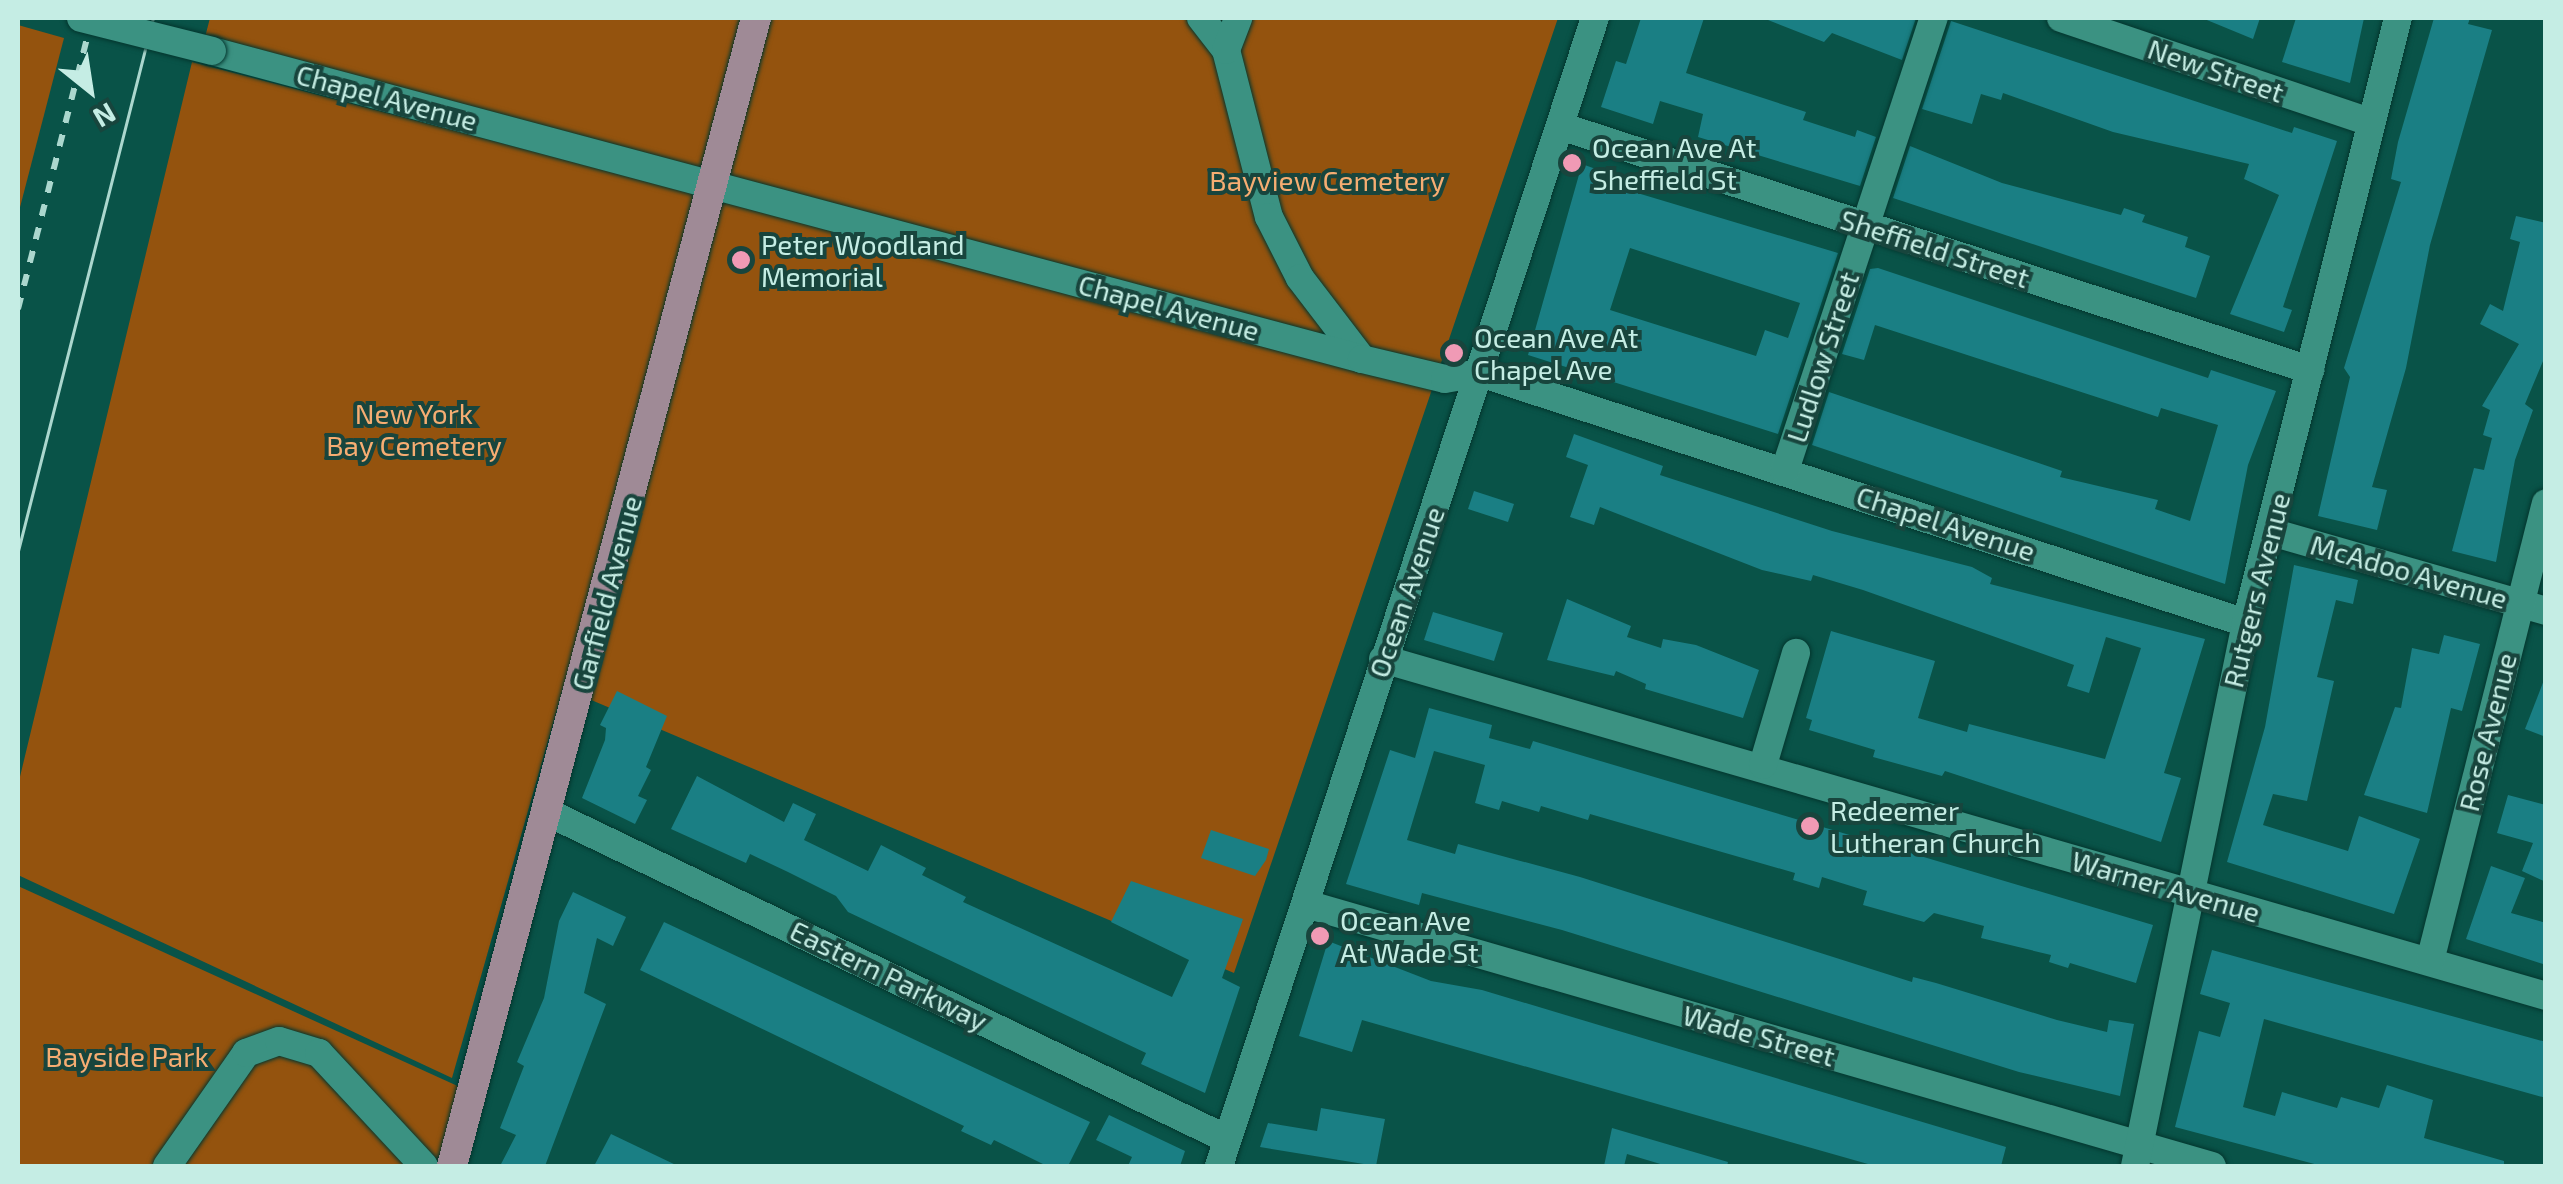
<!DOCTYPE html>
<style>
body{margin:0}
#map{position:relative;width:2563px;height:1184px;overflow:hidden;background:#095348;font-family:"Exo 2",sans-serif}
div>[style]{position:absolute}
.green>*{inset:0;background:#94530e}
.building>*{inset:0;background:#1a7f84}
.roads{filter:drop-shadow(0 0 2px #04362e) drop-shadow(0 0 2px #04362e)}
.minor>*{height:28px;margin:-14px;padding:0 14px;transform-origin:14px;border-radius:14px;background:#3b9282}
.major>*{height:30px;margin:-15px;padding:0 15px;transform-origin:15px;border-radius:15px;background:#9f8a96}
.tram>*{height:2.5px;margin:-1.25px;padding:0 1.25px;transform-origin:1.25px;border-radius:1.25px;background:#abd7ce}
.rail>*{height:6px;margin-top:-3px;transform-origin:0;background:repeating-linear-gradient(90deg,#abd7ce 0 12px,transparent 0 24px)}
.bridges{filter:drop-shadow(0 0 2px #04362e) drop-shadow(0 0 2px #04362e)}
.minor-bridge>*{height:28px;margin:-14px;padding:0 14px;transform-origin:14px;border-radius:14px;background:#3b9282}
.dots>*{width:28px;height:28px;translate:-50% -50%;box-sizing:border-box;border:5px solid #18453d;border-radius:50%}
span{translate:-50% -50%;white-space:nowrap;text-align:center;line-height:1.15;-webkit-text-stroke:8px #18453d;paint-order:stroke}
.street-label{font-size:28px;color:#c5ede4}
.poi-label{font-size:28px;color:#c5ede4}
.left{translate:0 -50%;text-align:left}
.park-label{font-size:28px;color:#f6ad72}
.frame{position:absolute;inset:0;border:20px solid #c5ede4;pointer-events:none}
.north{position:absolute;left:40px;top:40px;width:100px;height:100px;-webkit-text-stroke:8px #18453d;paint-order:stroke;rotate:150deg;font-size:28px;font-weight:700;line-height:40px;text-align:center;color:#c5ede4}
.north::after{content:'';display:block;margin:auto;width:35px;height:45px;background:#c5ede4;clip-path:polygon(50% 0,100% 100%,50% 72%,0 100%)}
</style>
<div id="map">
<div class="green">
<i style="clip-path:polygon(210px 18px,1558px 18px,1234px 973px,563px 688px,452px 1078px,18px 875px,18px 785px,192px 62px,685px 191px,204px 41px)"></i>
<i style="clip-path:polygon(18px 25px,64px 38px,18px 215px)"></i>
<i style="clip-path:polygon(18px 886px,462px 1088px,452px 1166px,18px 1166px)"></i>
</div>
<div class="building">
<i style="clip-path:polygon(1641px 18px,1704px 18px,1686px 73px,1806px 112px,1803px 120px,1855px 137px,1857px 130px,1876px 137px,1860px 186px,1698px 137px,1703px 114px,1660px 101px,1653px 124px,1601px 107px,1616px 61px,1626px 64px)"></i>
<i style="clip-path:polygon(1763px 18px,1916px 18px,1902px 60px,1832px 33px,1824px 42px)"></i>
<i style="clip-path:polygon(2202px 18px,2260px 18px,2253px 39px)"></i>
<i style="clip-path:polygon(2296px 18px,2364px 18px,2350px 83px,2282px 62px)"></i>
<i style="clip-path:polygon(2434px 18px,2470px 18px,2468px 24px,2492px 30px,2430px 245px,2406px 368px,2372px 487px,2387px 490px,2377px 530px,2318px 516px,2350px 377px,2344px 368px,2401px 182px,2391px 179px,2398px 142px)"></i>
<i style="clip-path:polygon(1951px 21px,2292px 133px,2294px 127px,2337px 141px,2283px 307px,2292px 310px,2284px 332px,2230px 314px,2279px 195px,2244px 179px,2249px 164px,2113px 132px,2003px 93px,2001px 100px,1981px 94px,1972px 124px,1922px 109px)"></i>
<i style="clip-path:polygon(1910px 146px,2002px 183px,2121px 215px,2124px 208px,2145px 215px,2142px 222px,2188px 237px,2185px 247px,2210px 256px,2196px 298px,1893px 198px)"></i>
<i style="clip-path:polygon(evenodd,1582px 164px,1604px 172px,1601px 180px,1634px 192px,1838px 253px,1778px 434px,1528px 355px,1582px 164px,1630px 248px,1800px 303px,1788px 338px,1765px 330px,1756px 356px,1610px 310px,1630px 248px)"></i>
<i style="clip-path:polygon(2516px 216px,2546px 223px,2546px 354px,2525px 404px,2533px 410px,2515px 460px,2496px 562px,2452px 551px,2474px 468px,2484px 470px,2492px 438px,2483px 435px,2490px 410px,2482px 406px,2519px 344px,2480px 324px,2490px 304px,2503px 311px,2520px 242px,2510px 239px)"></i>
<i style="clip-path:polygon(1878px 268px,2208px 378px,2211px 370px,2276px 391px,2248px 465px,2225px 584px,1812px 445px,1829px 392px,2062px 471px,2060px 477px,2158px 500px,2155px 509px,2190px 521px,2218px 425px,2161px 408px,2158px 417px,1875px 325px,1864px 360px,1842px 354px,1870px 269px)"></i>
<i style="clip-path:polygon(1574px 434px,1663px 466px,1660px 475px,1832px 531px,1972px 567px,1992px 578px,1990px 584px,2205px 639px,2164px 773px,2181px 778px,2161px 842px,1945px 771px,1942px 776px,1873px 757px,1875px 750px,1809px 730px,1812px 720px,1806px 718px,1831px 631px,1935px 661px,1918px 718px,1967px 732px,1969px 724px,2105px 759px,2141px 648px,2106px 637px,2089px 693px,2067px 686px,2074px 665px,1863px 590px,1813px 575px,1811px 581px,1762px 570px,1600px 507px,1594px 525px,1570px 517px,1588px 465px,1566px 457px)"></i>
<i style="clip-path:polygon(1474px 491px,1514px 504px,1508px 522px,1468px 509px)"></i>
<i style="clip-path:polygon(2294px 565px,2358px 580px,2353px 604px,2336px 600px,2322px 657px,2317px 677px,2334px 681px,2307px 801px,2273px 794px,2263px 825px,2348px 851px,2359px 816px,2420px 839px,2394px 914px,2227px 862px,2265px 727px)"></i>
<i style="clip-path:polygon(1567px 599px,1631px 626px,1627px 637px,1661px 648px,1663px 639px,1696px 645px,1759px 670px,1743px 718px,1645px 689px,1646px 684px,1616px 671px,1614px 676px,1547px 660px)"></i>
<i style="clip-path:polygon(1433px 612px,1503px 633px,1494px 661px,1424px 640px)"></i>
<i style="clip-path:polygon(2444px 635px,2480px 644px,2462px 711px,2451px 708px,2427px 813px,2364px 795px,2395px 707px,2401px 708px,2412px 648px,2439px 654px)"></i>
<i style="clip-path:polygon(2544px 680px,2546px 680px,2546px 737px,2525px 729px)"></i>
<i style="clip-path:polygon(617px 691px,667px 716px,646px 767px,651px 770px,638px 796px,647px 800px,635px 824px,582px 798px,605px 740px,606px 728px,600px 725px)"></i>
<i style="clip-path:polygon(1429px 708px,1492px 725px,1489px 738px,1530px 749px,1533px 741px,2153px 925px,2136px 983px,2070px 963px,2068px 968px,2049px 962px,2051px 955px,1981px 938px,1984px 926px,1934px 913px,1924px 922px,1863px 905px,1867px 891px,1822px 877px,1819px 888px,1793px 880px,1795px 873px,1590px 814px,1588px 820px,1541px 806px,1539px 812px,1502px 801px,1499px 810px,1475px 803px,1485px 765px,1434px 751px,1407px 840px,1455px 854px,1458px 844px,1580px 877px,1912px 982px,1913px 977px,1936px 983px,2057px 1020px,2107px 1032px,2109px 1020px,2134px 1024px,2120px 1096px,2019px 1072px,1562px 930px,1422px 893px,1419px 905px,1346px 884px,1390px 750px,1415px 758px)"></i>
<i style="clip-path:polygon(697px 776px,784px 822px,793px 803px,816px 814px,804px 840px,868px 871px,881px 845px,926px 868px,922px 875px,966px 897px,963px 902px,1172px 997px,1189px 960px,1111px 922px,1131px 881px,1243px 919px,1222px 978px,1240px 987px,1205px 1093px,1141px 1064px,1146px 1053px,848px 912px,836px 896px,788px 872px,750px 854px,746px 863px,671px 829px)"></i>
<i style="clip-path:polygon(2508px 795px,2546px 805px,2546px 882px,2522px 871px,2533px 843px,2497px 833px)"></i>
<i style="clip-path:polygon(1211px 830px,1269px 849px,1266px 860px,1255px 876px,1201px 858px)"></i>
<i style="clip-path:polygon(2491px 866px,2525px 878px,2511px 913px,2546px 923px,2546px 965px,2466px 939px)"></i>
<i style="clip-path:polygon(573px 892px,626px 917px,613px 946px,597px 938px,584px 993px,606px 1004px,545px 1166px,500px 1166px,516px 1135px,500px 1128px,524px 1066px,517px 1062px,544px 998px,559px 921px)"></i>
<i style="clip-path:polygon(664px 922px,1090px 1122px,1068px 1166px,1047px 1166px,994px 1140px,991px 1145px,961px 1131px,964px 1126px,640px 970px)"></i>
<i style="clip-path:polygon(1328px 941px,1431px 981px,1482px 990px,2006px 1147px,2001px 1166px,1875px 1166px,1362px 1020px,1352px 1052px,1299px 1036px)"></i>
<i style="clip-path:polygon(2212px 950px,2546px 1042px,2546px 1098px,2264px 1019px,2243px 1107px,2275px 1116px,2282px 1092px,2337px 1108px,2341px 1097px,2379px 1108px,2387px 1085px,2433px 1100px,2424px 1138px,2504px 1161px,2504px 1166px,2322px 1166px,2175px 1127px,2199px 1031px,2220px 1037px,2230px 1003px,2200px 994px)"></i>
<i style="clip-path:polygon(1321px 1108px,1385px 1119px,1376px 1166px,1260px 1147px,1268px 1123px,1317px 1131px)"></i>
<i style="clip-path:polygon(1109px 1115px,1185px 1151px,1180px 1166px,1128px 1166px,1132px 1157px,1096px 1140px)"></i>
<i style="clip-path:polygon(1612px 1128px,1728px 1162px,1727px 1166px,1667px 1166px,1627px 1154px,1624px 1166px,1604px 1166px)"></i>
<i style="clip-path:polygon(611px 1134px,678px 1166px,594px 1166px)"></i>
</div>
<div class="roads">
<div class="minor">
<i style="left:1201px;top:18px;width:41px;rotate:52deg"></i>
<i style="left:1226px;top:50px;width:172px;rotate:75.6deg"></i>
<i style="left:1269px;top:217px;width:68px;rotate:63.1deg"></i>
<i style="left:1300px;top:278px;width:102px;rotate:52.6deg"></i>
<i style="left:2061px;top:18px;width:326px;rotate:18.6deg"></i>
<i style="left:1226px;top:50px;width:34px;rotate:-69deg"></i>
<i style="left:212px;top:51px;width:1191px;rotate:14.99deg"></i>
<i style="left:1362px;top:359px;width:85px;rotate:13.5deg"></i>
<i style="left:1445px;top:379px;width:36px;rotate:-10deg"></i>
<i style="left:1480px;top:373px;width:806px;rotate:18.08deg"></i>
<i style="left:1560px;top:126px;width:789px;rotate:18.02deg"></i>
<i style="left:1785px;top:470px;width:476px;rotate:-71.8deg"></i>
<i style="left:2271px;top:532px;width:286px;rotate:16deg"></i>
<i style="left:1383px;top:659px;width:1211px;rotate:16.16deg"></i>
<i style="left:1763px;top:765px;width:117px;rotate:-73.6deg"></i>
<i style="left:549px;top:813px;width:752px;rotate:25.68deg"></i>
<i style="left:1306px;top:904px;width:943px;rotate:16.13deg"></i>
<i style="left:2430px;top:961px;width:472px;rotate:-75.8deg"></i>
<i style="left:167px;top:1166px;width:138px;rotate:-55deg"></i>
<i style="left:246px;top:1053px;width:35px;rotate:-20deg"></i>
<i style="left:279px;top:1041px;width:42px;rotate:16.7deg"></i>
<i style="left:319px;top:1053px;width:154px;rotate:47.1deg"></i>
<i style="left:1219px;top:1166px;width:1208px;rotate:-71.87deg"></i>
<i style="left:2135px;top:1166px;width:554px;rotate:-78.45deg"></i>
<i style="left:2246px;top:623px;width:624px;rotate:-75.9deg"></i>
</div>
<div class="major">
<i style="left:452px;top:1166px;width:1188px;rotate:-75.17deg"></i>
</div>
</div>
<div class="tram">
<i style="left:18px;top:551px;width:550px;rotate:-75.79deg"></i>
</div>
<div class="rail">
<i style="left:18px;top:309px;width:300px;rotate:-75.7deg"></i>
</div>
<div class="bridges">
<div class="minor-bridge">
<i style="left:81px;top:18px;width:135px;rotate:14.1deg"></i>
</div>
</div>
<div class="dots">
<i style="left:1572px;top:163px;background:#f09ab5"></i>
<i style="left:741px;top:260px;background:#f09ab5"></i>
<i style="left:1454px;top:353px;background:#f09ab5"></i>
<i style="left:1810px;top:826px;background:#f09ab5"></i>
<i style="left:1320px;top:936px;background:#f09ab5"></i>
</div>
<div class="street-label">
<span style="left:2216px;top:70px;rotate:19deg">New Street</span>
<span style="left:387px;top:97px;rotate:15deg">Chapel Avenue</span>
<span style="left:1935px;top:248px;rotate:18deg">Sheffield Street</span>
<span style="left:1169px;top:307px;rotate:15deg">Chapel Avenue</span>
<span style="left:1822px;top:357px;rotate:-72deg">Ludlow Street</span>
<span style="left:1946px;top:523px;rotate:18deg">Chapel Avenue</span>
<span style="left:2409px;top:571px;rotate:16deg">McAdoo Avenue</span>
<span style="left:2256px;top:590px;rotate:-76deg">Rutgers Avenue</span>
<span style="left:1406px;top:592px;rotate:-71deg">Ocean Avenue</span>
<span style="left:606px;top:593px;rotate:-75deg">Garfield Avenue</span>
<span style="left:2487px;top:732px;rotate:-76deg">Rose Avenue</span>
<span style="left:2166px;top:886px;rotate:16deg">Warner Avenue</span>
<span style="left:889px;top:975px;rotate:26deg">Eastern Parkway</span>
<span style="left:1759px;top:1035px;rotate:16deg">Wade Street</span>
</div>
<div class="poi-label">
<span class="left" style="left:1592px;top:163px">Ocean Ave At<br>Sheffield St</span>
<span class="left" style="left:761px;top:260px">Peter Woodland<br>Memorial</span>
<span class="left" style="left:1474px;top:353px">Ocean Ave At<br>Chapel Ave</span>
<span class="left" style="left:1830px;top:826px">Redeemer<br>Lutheran Church</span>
<span class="left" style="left:1340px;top:936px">Ocean Ave<br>At Wade St</span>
</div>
<div class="park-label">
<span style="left:1327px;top:180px">Bayview Cemetery</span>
<span style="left:414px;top:429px">New York<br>Bay Cemetery</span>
<span style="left:127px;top:1056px">Bayside Park</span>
</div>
<div class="frame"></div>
<div class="north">N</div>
</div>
